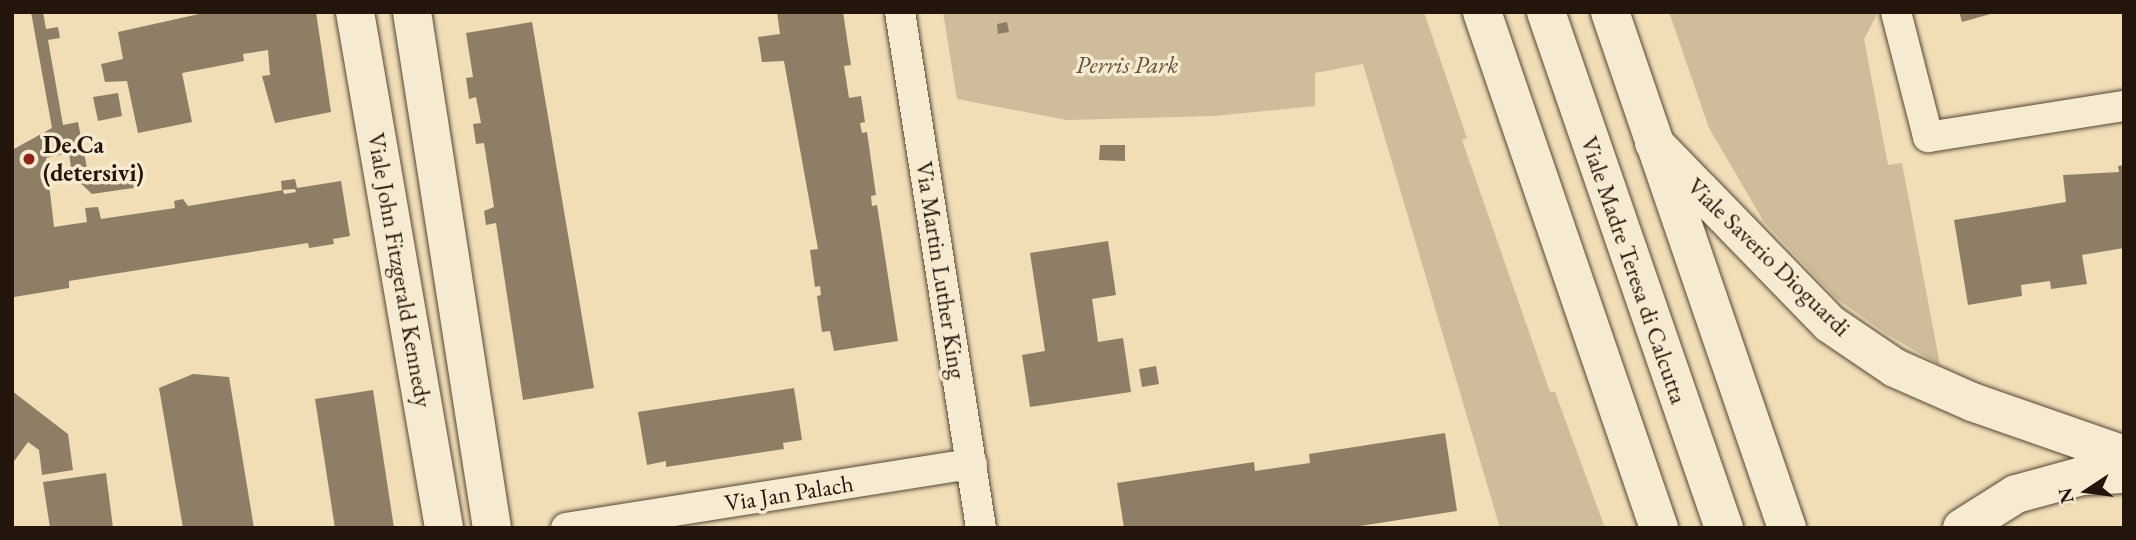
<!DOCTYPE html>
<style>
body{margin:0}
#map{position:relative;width:2136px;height:540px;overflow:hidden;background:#f1deb7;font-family:"EB Garamond",serif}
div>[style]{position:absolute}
.green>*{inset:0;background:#cebc9a}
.building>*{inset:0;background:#8e7e65}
.roads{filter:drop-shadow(0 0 2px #564737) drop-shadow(0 0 2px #564737)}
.street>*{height:30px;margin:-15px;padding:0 15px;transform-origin:15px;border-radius:15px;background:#f6ead0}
.secondary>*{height:38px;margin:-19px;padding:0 19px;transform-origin:19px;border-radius:19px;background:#f6ead0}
.dots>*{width:19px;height:19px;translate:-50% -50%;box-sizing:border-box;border:4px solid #f6ead0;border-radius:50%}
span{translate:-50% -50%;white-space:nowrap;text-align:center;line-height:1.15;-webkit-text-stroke:7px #f6ead0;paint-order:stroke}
.park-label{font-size:24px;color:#5f4f3e;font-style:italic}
.poi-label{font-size:24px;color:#23150c;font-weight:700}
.left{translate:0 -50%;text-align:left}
.street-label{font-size:24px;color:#23150c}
.frame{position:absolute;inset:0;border:14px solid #23150c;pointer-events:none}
.north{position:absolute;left:2052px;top:456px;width:70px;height:70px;-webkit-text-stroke:5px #f6ead0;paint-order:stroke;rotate:257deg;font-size:19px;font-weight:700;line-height:28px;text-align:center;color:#23150c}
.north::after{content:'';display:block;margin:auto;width:24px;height:32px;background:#23150c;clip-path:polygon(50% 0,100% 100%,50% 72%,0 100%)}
</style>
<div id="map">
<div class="green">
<i style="clip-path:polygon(943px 12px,1424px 12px,1467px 138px,1462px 140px,1550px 392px,1555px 392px,1605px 528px,1500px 528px,1363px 64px,1315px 73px,1315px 106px,1214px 116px,1067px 120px,957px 99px)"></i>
<i style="clip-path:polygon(1669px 12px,1878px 12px,1864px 39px,1888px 165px,1902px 163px,1940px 365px,1885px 333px,1836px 298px,1764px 222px,1709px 128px)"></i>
</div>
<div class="building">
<i style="clip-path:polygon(31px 12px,43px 12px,46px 29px,58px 27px,60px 38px,48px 40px,63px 125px,78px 122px,87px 168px,95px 175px,137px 170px,140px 187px,92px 194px,72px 175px,69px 153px,46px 158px,54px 227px,87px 222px,85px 208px,98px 207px,101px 219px,175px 208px,174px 201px,183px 199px,188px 206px,283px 190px,284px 194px,296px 192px,295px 189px,282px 190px,281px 181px,295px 179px,297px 188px,341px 181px,350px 236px,333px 239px,334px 244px,309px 248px,308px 243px,69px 281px,69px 288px,14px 297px,12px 150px,52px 128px)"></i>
<i style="clip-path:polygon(208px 12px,316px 12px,331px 112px,275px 123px,262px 76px,270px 75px,268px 50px,243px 54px,244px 61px,182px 73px,192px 122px,138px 133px,127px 81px,105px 82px,101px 64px,123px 59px,118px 32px)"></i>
<i style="clip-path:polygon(777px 12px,843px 12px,851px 65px,844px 66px,849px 98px,861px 96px,865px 122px,860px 123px,862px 133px,867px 132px,876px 195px,871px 196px,872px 206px,877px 205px,898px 341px,834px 351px,830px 331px,822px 332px,817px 296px,821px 295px,820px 286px,815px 287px,810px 250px,818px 249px,784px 61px,762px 62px,758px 37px,780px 34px)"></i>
<i style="clip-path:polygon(1959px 12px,1994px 12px,1994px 13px,1962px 22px)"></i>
<i style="clip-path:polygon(532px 22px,594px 388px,523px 400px,496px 223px,486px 225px,484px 211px,494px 207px,484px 143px,476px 144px,473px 124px,481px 123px,476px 97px,469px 99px,466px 78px,473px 77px,466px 33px)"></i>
<i style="clip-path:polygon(1007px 22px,1009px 32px,998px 34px,997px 24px)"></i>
<i style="clip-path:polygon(118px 93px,122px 116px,98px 121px,93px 97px)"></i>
<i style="clip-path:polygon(1100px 145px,1125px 145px,1125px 161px,1099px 160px)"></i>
<i style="clip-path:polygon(2124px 165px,2124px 248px,2082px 255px,2087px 284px,2051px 289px,2050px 281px,2021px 285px,2022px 296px,1968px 305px,1954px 220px,2066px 202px,2063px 175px,2119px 172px,2118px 166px)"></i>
<i style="clip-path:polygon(1108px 241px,1116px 295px,1092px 299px,1095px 319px,1098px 342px,1123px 338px,1131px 392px,1030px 407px,1022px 355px,1045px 351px,1030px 253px)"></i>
<i style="clip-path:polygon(1156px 366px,1159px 384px,1142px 387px,1139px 369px)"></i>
<i style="clip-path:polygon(193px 374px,229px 377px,254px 528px,183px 528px,159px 388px)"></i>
<i style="clip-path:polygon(794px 388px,802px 440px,783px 443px,784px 449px,666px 467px,666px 461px,647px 465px,638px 412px)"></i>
<i style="clip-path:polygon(373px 390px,394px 528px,335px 528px,315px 399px)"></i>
<i style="clip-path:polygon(12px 391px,68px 434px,73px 470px,42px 475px,39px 450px,28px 442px,12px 464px)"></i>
<i style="clip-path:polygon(1445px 433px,1457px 511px,1347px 528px,1124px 528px,1117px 483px,1254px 462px,1255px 471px,1310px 463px,1309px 454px)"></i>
<i style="clip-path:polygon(106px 473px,113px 528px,50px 528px,43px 482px)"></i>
</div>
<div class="roads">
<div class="street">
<i style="left:900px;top:12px;width:522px;rotate:81.08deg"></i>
<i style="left:1896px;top:12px;width:129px;rotate:75.6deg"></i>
<i style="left:1928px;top:137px;width:198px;rotate:-9deg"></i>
<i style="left:566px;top:528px;width:411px;rotate:-9deg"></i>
</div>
<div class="secondary">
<i style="left:355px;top:12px;width:524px;rotate:80.21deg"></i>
<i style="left:412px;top:12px;width:522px;rotate:81.19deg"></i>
<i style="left:1482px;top:12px;width:546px;rotate:71.07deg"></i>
<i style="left:1546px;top:12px;width:546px;rotate:70.97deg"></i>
<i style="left:1610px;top:12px;width:546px;rotate:71.07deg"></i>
<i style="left:1654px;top:143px;width:252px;rotate:45.8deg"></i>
<i style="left:1830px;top:324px;width:78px;rotate:34.1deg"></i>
<i style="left:1895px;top:368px;width:84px;rotate:23.8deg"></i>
<i style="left:1972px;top:402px;width:161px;rotate:19.2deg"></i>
<i style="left:1962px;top:528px;width:64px;rotate:-32.2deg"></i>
<i style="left:2016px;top:494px;width:68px;rotate:-15.3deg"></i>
<i style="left:2082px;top:476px;width:42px;rotate:-2.7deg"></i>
</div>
</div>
<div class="dots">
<i style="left:29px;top:159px;background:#8f2418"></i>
</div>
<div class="park-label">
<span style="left:1127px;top:65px">Perris Park</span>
</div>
<div class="poi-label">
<span class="left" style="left:43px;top:159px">De.Ca<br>(detersivi)</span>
</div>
<div class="street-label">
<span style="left:1769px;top:257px;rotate:44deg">Viale Saverio Dioguardi</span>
<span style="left:400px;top:270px;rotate:80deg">Viale John Fitzgerald Kennedy</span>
<span style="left:941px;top:270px;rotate:81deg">Via Martin Luther King</span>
<span style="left:1634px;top:270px;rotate:71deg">Viale Madre Teresa di Calcutta</span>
<span style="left:789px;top:493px;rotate:-9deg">Via Jan Palach</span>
</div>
<div class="frame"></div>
<div class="north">N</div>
</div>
